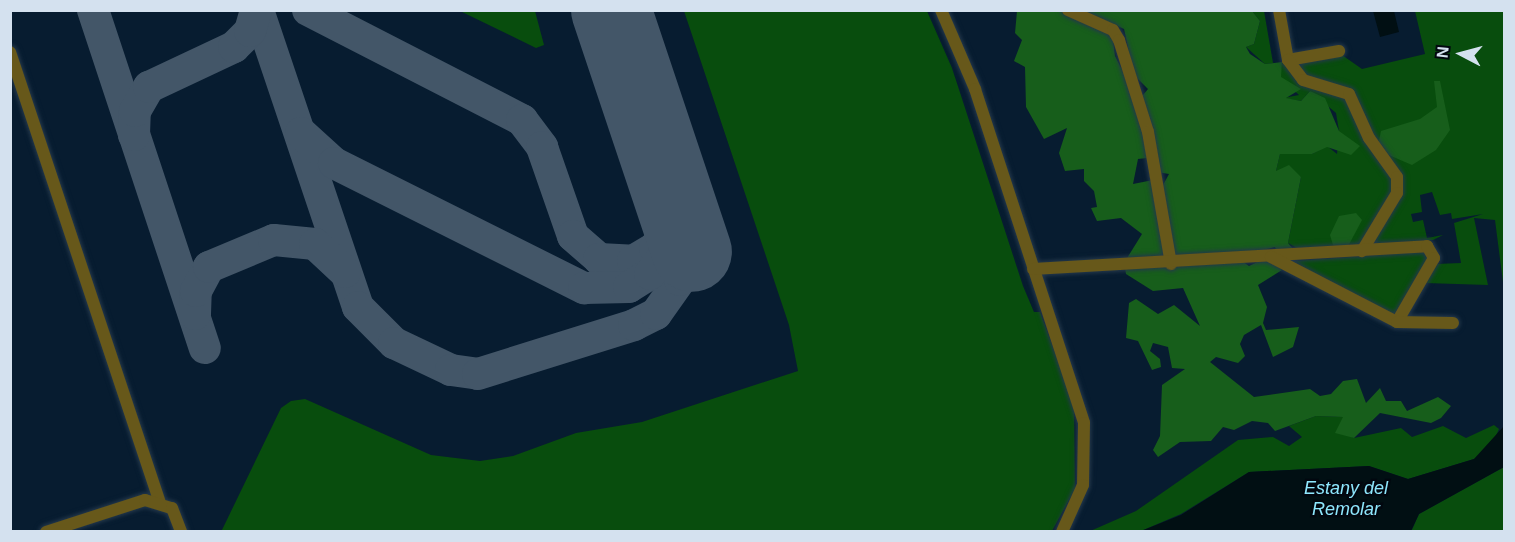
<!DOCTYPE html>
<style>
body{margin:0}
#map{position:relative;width:1515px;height:542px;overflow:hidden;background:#071c30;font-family:Arial,sans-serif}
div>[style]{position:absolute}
.green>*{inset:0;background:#084d0d}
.forest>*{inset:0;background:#175e1b}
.water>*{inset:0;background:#010f13}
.taxiway>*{height:32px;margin:-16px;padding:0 16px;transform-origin:16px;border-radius:16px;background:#435668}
.runway>*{height:80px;margin:-40px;padding:0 40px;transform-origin:40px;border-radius:40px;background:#435668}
.roads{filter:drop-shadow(0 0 2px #24384b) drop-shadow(0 0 2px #24384b)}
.minor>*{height:12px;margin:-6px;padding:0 6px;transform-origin:6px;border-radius:6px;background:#67581a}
span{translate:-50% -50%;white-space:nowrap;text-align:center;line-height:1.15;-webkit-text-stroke:4.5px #02070f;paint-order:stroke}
.water-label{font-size:18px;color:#8ee7fd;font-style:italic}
.frame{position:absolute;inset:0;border:12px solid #d4e1ef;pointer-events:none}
.north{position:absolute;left:1431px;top:24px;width:60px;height:60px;-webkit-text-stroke:4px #02070f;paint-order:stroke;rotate:276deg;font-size:16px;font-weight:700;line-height:24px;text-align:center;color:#d4e1ef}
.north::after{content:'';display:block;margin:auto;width:21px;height:27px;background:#d4e1ef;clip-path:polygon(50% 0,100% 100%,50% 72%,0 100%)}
</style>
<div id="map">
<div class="green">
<i style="clip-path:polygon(460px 11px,535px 11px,544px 45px,536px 48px)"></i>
<i style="clip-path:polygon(684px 11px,927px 11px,952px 68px,1023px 286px,1034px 312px,1040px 312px,1074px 405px,1075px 489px,1052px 531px,221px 532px,281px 408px,291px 401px,305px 399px,431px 455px,480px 461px,513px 456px,576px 433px,642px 422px,798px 371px,789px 325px)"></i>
<i style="clip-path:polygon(1252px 11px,1264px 11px,1273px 63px,1265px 64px,1246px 47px,1254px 44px,1260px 21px)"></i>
<i style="clip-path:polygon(1415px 11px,1504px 11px,1504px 290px,1495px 220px,1474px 218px,1488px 285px,1425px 283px,1436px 264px,1461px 263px,1454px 223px,1483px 214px,1452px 219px,1451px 213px,1440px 215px,1432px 192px,1420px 195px,1422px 212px,1411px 214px,1413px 222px,1423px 220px,1427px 238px,1443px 235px,1433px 240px,1297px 248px,1288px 243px,1301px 177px,1276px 171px,1280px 154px,1312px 154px,1327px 146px,1337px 154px,1339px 131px,1336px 113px,1310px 91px,1301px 101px,1283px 98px,1299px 95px,1280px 77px,1282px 62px,1342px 55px,1362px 69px,1425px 54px)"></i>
<i style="clip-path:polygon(1423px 252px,1428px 260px,1397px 316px,1369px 306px,1293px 261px)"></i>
<i style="clip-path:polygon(1316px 416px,1344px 417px,1345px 434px,1354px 438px,1401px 428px,1412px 437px,1443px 426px,1466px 438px,1494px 425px,1499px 429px,1492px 445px,1474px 459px,1408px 479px,1369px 466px,1249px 472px,1181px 514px,1141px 531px,1088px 532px,1136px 511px,1238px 440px,1273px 437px,1289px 446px,1302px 437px,1289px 426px)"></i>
<i style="clip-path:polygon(1504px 467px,1504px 531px,1411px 532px,1419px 514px)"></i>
</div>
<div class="forest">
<i style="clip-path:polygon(evenodd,1093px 10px,1252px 11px,1260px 21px,1254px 44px,1246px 47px,1250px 54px,1265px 64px,1282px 62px,1281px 77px,1301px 89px,1286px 98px,1301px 101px,1310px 91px,1325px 98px,1339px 131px,1360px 146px,1351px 155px,1327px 147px,1312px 154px,1280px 154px,1276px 171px,1289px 165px,1301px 177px,1288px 243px,1300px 257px,1291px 262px,1279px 257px,1275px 247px,1236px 257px,1249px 266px,1266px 258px,1282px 270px,1258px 285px,1267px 307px,1263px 323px,1266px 330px,1299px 327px,1293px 347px,1273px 357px,1261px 325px,1244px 335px,1240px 344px,1245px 356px,1238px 363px,1216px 357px,1210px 362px,1254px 397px,1310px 389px,1320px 396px,1331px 394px,1343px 381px,1357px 379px,1366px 403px,1380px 388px,1386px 401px,1401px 401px,1407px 411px,1438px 397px,1451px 406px,1441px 418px,1431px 423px,1380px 413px,1354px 438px,1335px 433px,1343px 417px,1316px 416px,1275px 431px,1268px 423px,1252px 421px,1234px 430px,1223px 427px,1211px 441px,1180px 442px,1158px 457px,1153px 450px,1160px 436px,1162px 385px,1185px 369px,1172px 368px,1168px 347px,1153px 343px,1150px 351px,1160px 359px,1161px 367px,1152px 370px,1138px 341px,1126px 338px,1129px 303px,1136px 299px,1158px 314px,1174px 305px,1200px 326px,1183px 288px,1153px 291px,1126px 274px,1124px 263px,1142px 234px,1121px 218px,1097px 221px,1091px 208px,1097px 207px,1094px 191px,1084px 181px,1084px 169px,1065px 171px,1059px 153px,1067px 128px,1044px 139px,1026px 107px,1025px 67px,1014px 61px,1022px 40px,1015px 33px,1017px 11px,1093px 10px,1111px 23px,1124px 29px,1134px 75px,1148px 89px,1138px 101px,1115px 56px,1111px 23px,1093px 10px,1147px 158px,1157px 172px,1169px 174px,1163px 185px,1153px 180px,1133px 184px,1138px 159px,1147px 158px)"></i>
<i style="clip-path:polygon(1434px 81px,1440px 81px,1450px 130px,1436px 150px,1412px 165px,1377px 150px,1381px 131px,1420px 119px,1437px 107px)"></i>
<i style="clip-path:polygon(1356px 213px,1362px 220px,1345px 252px,1333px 245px,1330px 235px,1339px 216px)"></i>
</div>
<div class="water">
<i style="clip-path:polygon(1373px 11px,1394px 11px,1399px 32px,1380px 37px)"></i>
<i style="clip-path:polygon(1504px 426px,1504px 467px,1419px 514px,1411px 531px,1141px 531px,1181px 515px,1249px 472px,1369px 466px,1408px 479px,1474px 459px)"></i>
</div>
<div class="taxiway">
<i style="left:93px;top:10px;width:356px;rotate:71.7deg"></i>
<i style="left:258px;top:10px;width:313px;rotate:71.4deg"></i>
<i style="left:358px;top:307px;width:51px;rotate:45deg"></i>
<i style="left:394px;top:343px;width:63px;rotate:25.3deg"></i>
<i style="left:451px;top:370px;width:27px;rotate:8deg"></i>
<i style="left:478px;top:374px;width:164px;rotate:-17.4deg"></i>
<i style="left:634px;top:325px;width:25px;rotate:-27deg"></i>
<i style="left:656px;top:314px;width:42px;rotate:-54.8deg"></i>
<i style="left:680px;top:280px;width:34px;rotate:-80deg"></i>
<i style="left:686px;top:247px;width:24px;rotate:-99deg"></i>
<i style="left:308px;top:10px;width:241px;rotate:27.2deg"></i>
<i style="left:522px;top:120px;width:34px;rotate:53deg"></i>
<i style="left:542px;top:147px;width:94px;rotate:70.8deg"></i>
<i style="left:573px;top:236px;width:35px;rotate:41deg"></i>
<i style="left:599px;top:259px;width:34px;rotate:3deg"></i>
<i style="left:633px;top:261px;width:26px;rotate:-31deg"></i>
<i style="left:655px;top:248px;width:26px;rotate:-58deg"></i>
<i style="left:669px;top:226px;width:29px;rotate:-82deg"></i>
<i style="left:301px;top:133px;width:45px;rotate:42.3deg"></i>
<i style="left:334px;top:163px;width:280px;rotate:26.6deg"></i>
<i style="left:584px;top:288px;width:45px;rotate:-1.3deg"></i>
<i style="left:629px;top:287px;width:25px;rotate:-32deg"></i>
<i style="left:650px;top:274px;width:29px;rotate:-52deg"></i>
<i style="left:134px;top:135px;width:24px;rotate:-88deg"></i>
<i style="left:135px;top:111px;width:28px;rotate:-60deg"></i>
<i style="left:149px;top:87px;width:94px;rotate:-25.2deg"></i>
<i style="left:234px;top:47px;width:23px;rotate:-45deg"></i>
<i style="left:250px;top:31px;width:22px;rotate:-74deg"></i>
<i style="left:195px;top:314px;width:23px;rotate:-88deg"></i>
<i style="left:196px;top:291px;width:27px;rotate:-62deg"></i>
<i style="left:209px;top:267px;width:70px;rotate:-22.6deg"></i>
<i style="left:274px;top:240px;width:41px;rotate:5.6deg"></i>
<i style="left:315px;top:244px;width:41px;rotate:43deg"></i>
</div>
<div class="runway">
<i style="left:611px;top:10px;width:255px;rotate:71.5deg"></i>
</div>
<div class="roads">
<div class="minor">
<i style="left:941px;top:10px;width:86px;rotate:66.7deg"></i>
<i style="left:975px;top:89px;width:351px;rotate:71.9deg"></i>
<i style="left:1084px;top:423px;width:62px;rotate:90.9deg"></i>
<i style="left:1083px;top:485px;width:51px;rotate:114.1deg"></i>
<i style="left:1068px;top:10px;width:49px;rotate:24deg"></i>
<i style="left:1113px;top:30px;width:12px;rotate:59deg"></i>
<i style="left:1119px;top:40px;width:96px;rotate:72.5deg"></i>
<i style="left:1148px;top:132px;width:134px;rotate:80.1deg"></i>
<i style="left:1279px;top:10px;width:51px;rotate:79.8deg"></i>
<i style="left:1288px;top:60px;width:52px;rotate:-10deg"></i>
<i style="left:10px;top:52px;width:474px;rotate:71.6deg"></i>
<i style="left:1288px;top:60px;width:25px;rotate:53deg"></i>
<i style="left:1303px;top:80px;width:48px;rotate:16.9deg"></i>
<i style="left:1349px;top:94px;width:48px;rotate:65.6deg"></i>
<i style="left:1369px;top:138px;width:48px;rotate:54.3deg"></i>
<i style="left:1397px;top:177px;width:16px;rotate:90deg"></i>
<i style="left:1397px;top:193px;width:68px;rotate:121.1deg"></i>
<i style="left:1033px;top:269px;width:395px;rotate:-3.3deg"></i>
<i style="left:1427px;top:246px;width:14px;rotate:60deg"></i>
<i style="left:1434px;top:258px;width:74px;rotate:120deg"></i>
<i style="left:1397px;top:322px;width:142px;rotate:-152.7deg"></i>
<i style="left:1397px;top:322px;width:56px;rotate:1deg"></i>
<i style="left:46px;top:532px;width:104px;rotate:-17.9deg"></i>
<i style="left:145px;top:500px;width:28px;rotate:17deg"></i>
<i style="left:172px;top:508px;width:26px;rotate:69deg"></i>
</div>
</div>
<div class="water-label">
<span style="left:1346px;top:499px">Estany del<br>Remolar</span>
</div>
<div class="frame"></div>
<div class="north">N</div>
</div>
